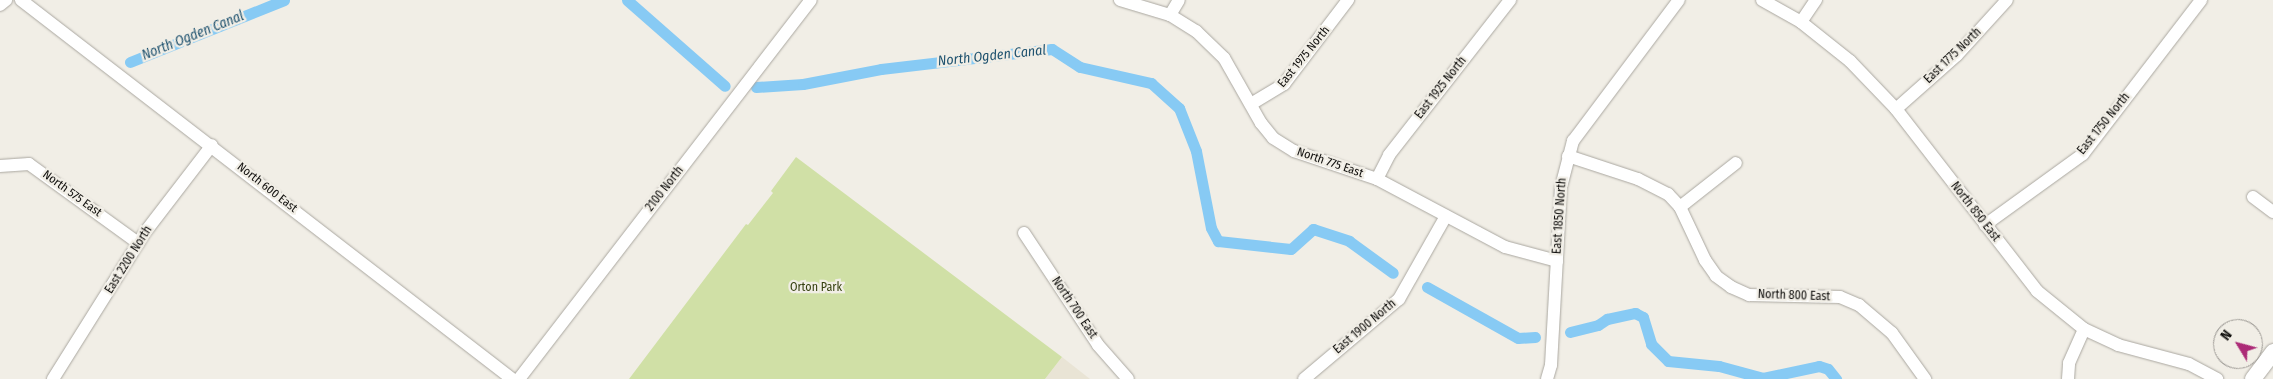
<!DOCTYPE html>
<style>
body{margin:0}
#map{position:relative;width:2273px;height:379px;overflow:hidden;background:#f1eee6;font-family:"Fira Sans Condensed",sans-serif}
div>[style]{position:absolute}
.built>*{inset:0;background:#e9e4d5}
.green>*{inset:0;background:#d0e0a6}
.canal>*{height:11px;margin:-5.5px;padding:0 5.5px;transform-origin:5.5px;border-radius:5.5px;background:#87caf4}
.roads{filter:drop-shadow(0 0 1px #aaa7a0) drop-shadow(0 0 1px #aaa7a0)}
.minor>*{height:12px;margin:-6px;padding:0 6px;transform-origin:6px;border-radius:6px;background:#fff}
.tertiary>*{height:16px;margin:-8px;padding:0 8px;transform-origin:8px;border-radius:8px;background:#fff}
span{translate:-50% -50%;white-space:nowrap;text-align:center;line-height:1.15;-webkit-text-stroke:4.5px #f1eee6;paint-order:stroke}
.street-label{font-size:12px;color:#0f0e0c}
.park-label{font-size:12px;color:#35400f}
.water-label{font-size:14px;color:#1f526f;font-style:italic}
.north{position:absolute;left:2213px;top:319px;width:50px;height:50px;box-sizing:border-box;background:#f1eee6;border:1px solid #97948f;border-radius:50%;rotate:307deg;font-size:14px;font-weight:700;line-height:20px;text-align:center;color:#0f0e0c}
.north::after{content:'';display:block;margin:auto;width:18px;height:22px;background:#ac2b77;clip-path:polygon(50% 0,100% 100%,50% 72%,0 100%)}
</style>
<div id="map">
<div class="built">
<i style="clip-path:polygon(1062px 357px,1090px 379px,1045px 379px)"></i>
</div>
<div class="green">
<i style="clip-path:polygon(796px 157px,1062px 357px,1045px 379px,629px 379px,746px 224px,748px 225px,773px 193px,771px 191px)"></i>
</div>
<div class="canal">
<i style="left:627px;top:0;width:130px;rotate:41.3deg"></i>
<i style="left:130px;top:62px;width:166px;rotate:-21.9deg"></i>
<i style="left:756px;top:87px;width:47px;rotate:-3.7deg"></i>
<i style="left:803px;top:84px;width:79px;rotate:-10.9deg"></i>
<i style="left:881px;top:69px;width:172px;rotate:-6.7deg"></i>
<i style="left:1052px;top:49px;width:33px;rotate:33deg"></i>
<i style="left:1080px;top:67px;width:73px;rotate:12.7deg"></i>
<i style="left:1151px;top:83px;width:38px;rotate:42deg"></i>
<i style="left:1179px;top:108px;width:46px;rotate:68.4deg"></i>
<i style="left:1196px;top:151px;width:78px;rotate:79deg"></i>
<i style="left:1211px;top:228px;width:15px;rotate:62deg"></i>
<i style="left:1218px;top:241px;width:73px;rotate:6.3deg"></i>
<i style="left:1291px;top:249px;width:30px;rotate:-42deg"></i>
<i style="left:1313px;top:229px;width:38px;rotate:18deg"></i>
<i style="left:1349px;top:241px;width:54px;rotate:36deg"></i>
<i style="left:1427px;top:287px;width:104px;rotate:29.3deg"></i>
<i style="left:1518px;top:338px;width:17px;rotate:-3deg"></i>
<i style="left:1570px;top:332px;width:29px;rotate:-14deg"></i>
<i style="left:1598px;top:325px;width:11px;rotate:-34deg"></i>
<i style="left:1607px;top:319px;width:29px;rotate:-12deg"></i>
<i style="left:1635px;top:313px;width:9px;rotate:27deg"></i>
<i style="left:1643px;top:317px;width:28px;rotate:73deg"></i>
<i style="left:1651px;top:344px;width:24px;rotate:45deg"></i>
<i style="left:1668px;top:361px;width:51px;rotate:5.6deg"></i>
<i style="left:1719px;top:366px;width:46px;rotate:15.3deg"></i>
<i style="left:1763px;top:378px;width:57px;rotate:-12.1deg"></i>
<i style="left:1819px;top:366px;width:9px;rotate:18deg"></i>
<i style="left:1828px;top:369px;width:13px;rotate:51deg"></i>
</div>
<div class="roads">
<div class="minor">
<i style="left:21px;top:0;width:620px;rotate:37.66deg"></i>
<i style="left:1120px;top:0;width:52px;rotate:16.7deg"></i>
<i style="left:1170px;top:15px;width:31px;rotate:32deg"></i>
<i style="left:1196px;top:31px;width:39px;rotate:44deg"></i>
<i style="left:1224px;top:58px;width:75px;rotate:60.4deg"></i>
<i style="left:1261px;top:123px;width:19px;rotate:51deg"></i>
<i style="left:1273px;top:138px;width:25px;rotate:32deg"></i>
<i style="left:1294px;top:151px;width:88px;rotate:18.6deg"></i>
<i style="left:1377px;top:179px;width:145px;rotate:28deg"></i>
<i style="left:1505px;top:247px;width:54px;rotate:15.1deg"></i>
<i style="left:1762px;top:0;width:45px;rotate:29.4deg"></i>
<i style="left:1801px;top:22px;width:63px;rotate:38.5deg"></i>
<i style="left:1850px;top:61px;width:66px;rotate:46.2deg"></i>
<i style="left:1896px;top:109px;width:230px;rotate:52.2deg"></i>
<i style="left:2037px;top:291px;width:60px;rotate:39deg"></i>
<i style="left:2084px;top:329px;width:38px;rotate:25deg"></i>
<i style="left:2118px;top:345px;width:73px;rotate:15deg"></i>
<i style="left:2189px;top:364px;width:32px;rotate:28deg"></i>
<i style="left:0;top:5px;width:8px;rotate:-40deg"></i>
<i style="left:1170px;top:15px;width:17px;rotate:-59deg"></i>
<i style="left:1801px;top:22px;width:27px;rotate:-56deg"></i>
<i style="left:1251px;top:104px;width:39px;rotate:-31deg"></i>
<i style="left:1284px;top:84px;width:106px;rotate:-52.7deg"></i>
<i style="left:1896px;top:109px;width:81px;rotate:-41.5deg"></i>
<i style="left:1957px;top:55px;width:74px;rotate:-47.7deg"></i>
<i style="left:1568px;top:156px;width:74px;rotate:18.2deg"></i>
<i style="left:1638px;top:179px;width:34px;rotate:27deg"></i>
<i style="left:1668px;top:194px;width:18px;rotate:47deg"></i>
<i style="left:1680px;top:207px;width:59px;rotate:64.7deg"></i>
<i style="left:1705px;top:260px;width:19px;rotate:55deg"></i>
<i style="left:1716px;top:276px;width:19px;rotate:36deg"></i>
<i style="left:1731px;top:287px;width:20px;rotate:24deg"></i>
<i style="left:1749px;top:295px;width:91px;rotate:1.3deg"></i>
<i style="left:1840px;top:297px;width:21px;rotate:23deg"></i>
<i style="left:1859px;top:305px;width:43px;rotate:40.3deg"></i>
<i style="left:1892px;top:333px;width:57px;rotate:54.3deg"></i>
<i style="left:0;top:166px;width:29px;rotate:-4deg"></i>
<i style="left:29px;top:164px;width:135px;rotate:35.9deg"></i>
<i style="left:1377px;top:179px;width:27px;rotate:-63deg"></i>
<i style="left:1389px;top:155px;width:197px;rotate:-52deg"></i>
<i style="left:2253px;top:197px;width:25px;rotate:37deg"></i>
<i style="left:1680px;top:207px;width:71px;rotate:-38.2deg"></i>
<i style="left:1985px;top:225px;width:121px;rotate:-35.9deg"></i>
<i style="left:2083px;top:154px;width:194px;rotate:-52.5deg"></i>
<i style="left:1024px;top:233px;width:134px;rotate:56.5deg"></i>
<i style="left:1098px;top:345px;width:45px;rotate:48.6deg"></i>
<i style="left:53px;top:379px;width:175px;rotate:-57.9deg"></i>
<i style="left:146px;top:231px;width:108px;rotate:-52.5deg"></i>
<i style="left:519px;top:379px;width:478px;rotate:-52.4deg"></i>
<i style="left:1304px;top:379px;width:124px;rotate:-40.1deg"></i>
<i style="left:1399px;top:299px;width:95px;rotate:-60.5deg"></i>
<i style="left:1547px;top:379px;width:15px;rotate:-74deg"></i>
<i style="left:1551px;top:365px;width:178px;rotate:-86.8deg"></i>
<i style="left:1561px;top:187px;width:48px;rotate:-75.4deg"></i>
<i style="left:1573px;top:141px;width:176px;rotate:-53.1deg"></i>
<i style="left:2068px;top:379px;width:16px;rotate:-86deg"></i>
<i style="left:2069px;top:363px;width:37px;rotate:-66deg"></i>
</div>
<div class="tertiary">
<i style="left:2253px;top:379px;width:34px;rotate:-53deg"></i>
</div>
</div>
<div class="street-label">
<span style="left:1953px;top:56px;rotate:-44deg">East 1775 North</span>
<span style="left:1304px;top:57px;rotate:-51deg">East 1975 North</span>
<span style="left:1441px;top:88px;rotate:-52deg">East 1925 North</span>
<span style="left:2104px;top:124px;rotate:-51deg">East 1750 North</span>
<span style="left:1330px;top:163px;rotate:19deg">North 775 East</span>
<span style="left:267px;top:188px;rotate:38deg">North 600 East</span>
<span style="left:665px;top:189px;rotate:-52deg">2100 North</span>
<span style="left:72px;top:194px;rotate:36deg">North 575 East</span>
<span style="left:1975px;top:212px;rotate:52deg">North 850 East</span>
<span style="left:1560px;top:216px;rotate:-86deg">East 1850 North</span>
<span style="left:129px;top:260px;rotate:-58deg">East 2200 North</span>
<span style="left:1794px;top:296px;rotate:2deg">North 800 East</span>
<span style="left:1074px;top:308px;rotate:56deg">North 700 East</span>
<span style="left:1365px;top:327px;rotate:-40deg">East 1900 North</span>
</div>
<div class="park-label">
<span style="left:816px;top:288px">Orton Park</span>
</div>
<div class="water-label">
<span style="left:193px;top:36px;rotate:-22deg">North Ogden Canal</span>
<span style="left:992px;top:56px;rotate:-6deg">North Ogden Canal</span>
</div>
<div class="north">N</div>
</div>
